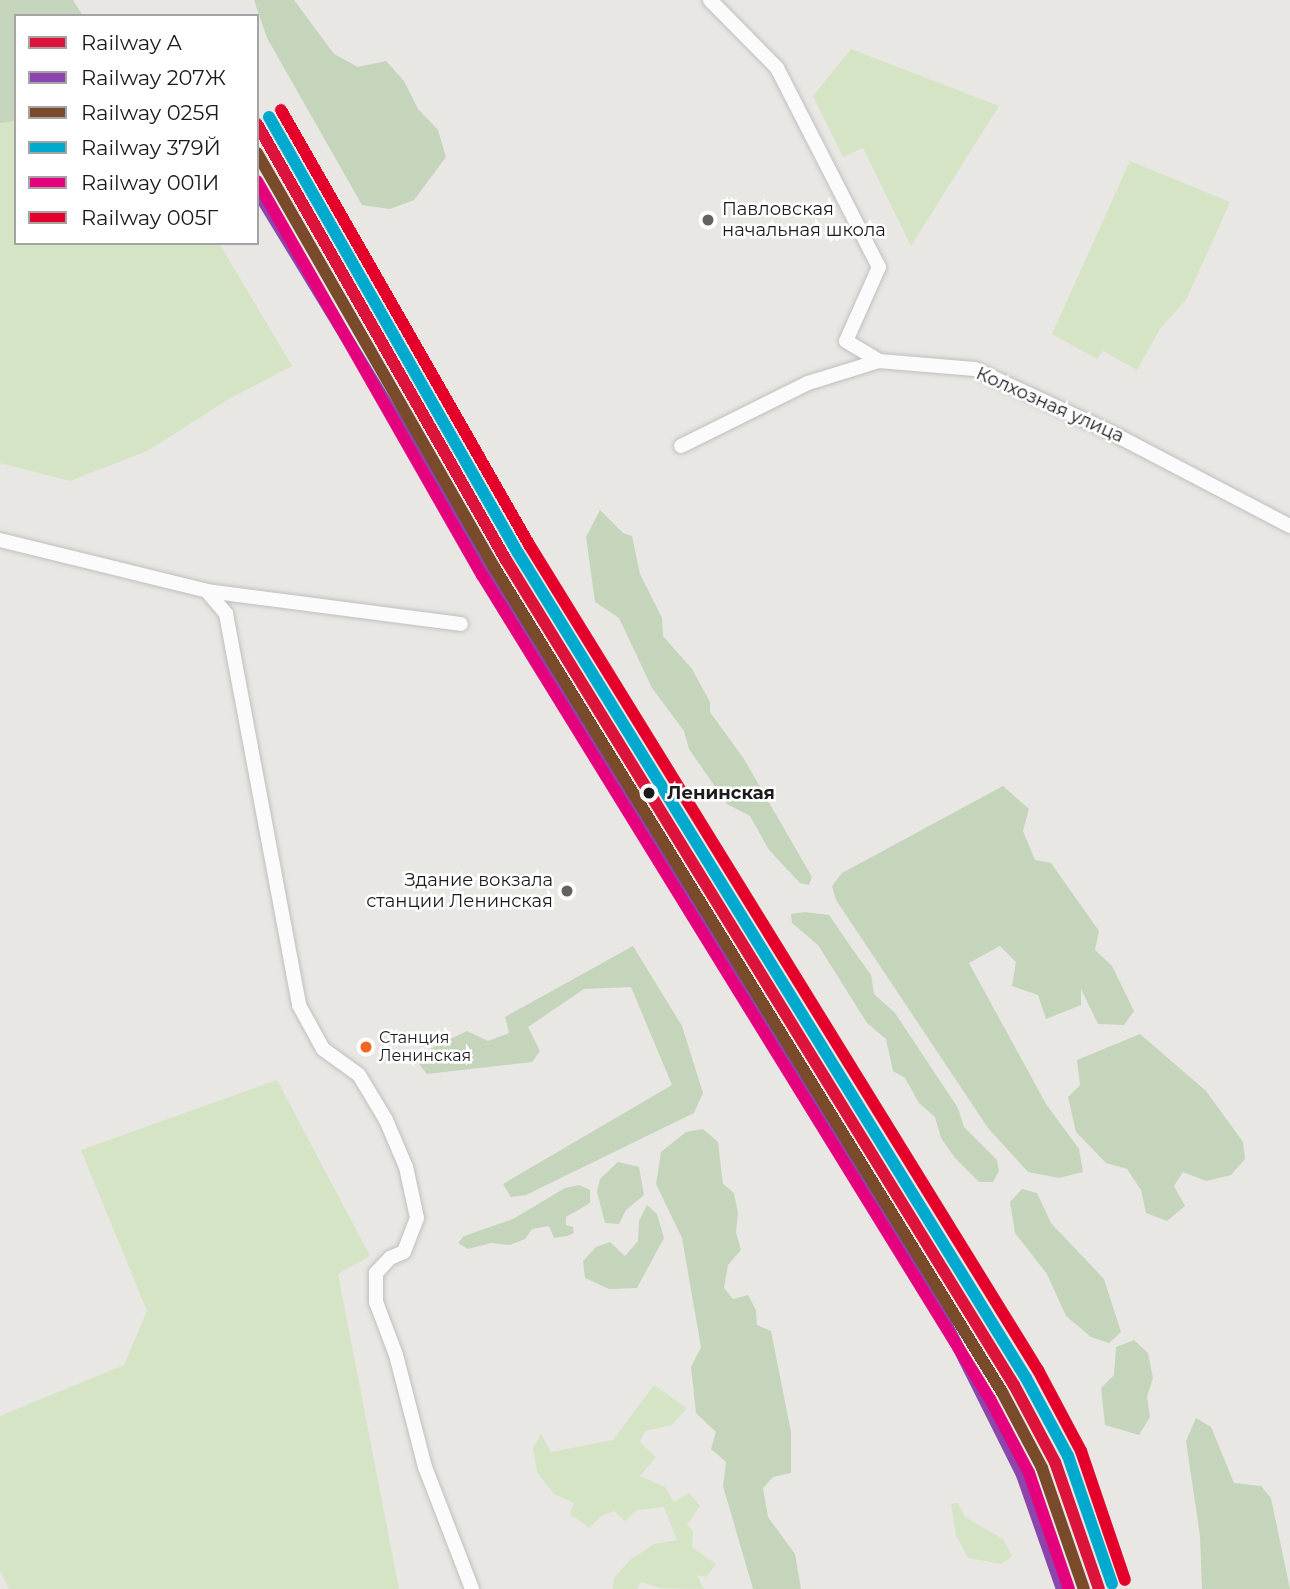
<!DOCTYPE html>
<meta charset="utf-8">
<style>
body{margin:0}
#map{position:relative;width:1290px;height:1589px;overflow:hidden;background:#e9e7e3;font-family:Montserrat,sans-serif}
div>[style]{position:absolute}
.grass>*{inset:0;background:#d4e4c4}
.forest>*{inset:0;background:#c4d5bb}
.roads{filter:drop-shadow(0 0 2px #c0bfbe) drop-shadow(0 0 2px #c0bfbe)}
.street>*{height:14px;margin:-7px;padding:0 7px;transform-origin:7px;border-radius:7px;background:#fcfbfb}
.rail-1>*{height:12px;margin:-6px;padding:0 6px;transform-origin:6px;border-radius:6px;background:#dc143c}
.rail-2>*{height:12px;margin:-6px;padding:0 6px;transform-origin:6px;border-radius:6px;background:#8e44ad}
.rail-3>*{height:12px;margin:-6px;padding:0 6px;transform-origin:6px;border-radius:6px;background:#7a4b2a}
.rail-4>*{height:12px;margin:-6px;padding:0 6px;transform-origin:6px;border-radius:6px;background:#00a9ce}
.rail-5>*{height:12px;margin:-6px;padding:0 6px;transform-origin:6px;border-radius:6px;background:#e5007d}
.rail-6>*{height:12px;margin:-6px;padding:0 6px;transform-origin:6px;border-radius:6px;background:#e4002b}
.dots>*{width:19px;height:19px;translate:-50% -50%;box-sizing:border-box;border:4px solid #fff;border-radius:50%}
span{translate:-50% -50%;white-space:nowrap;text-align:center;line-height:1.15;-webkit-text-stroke:5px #fff;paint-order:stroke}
.bus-label{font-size:16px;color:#1b1b1b}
.left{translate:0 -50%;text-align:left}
.poi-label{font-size:18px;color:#1b1b1b}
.right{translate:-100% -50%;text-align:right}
.street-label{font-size:18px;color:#1b1b1b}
.stop-label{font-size:18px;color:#1b1b1b;font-weight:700}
.legend{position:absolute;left:14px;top:14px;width:245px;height:231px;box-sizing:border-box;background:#fff;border:2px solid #a4a4a4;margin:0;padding:9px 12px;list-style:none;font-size:21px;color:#1b1b1b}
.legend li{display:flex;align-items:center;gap:14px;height:35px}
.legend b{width:35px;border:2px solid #a4a4a4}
</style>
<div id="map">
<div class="grass">
<i style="clip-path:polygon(851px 49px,999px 106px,911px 246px,863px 148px,843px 157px,813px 96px)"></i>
<i style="clip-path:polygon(16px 121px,16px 243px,219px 243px,292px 366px,229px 399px,147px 451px,70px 481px,0 463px,0 123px)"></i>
<i style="clip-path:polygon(1130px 161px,1230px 202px,1186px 300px,1160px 329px,1137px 370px,1103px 351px,1097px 359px,1052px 334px)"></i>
<i style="clip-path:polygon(277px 1080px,370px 1256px,338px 1274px,399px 1589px,9px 1589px,0 1571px,0 1416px,124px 1365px,147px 1311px,81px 1150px)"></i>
<i style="clip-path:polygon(654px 1385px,687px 1408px,672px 1425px,645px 1431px,640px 1442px,656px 1457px,640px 1476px,665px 1487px,674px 1502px,689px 1493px,700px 1506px,687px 1525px,693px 1531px,692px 1547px,716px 1564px,706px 1577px,697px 1575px,704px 1589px,660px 1588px,641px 1582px,637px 1589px,613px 1589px,614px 1578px,630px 1560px,654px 1544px,677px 1540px,664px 1507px,637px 1510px,625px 1521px,614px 1511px,601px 1516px,589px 1528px,570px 1514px,574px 1503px,554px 1494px,537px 1472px,533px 1448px,541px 1434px,551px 1452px,613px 1440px)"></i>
<i style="clip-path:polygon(958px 1503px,965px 1517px,1003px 1539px,1012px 1556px,1002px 1564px,968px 1558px,956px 1535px,951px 1504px)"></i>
</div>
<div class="forest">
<i style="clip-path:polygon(0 0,73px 0,83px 16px,16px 16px,16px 121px,0 123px)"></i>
<i style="clip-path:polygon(254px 0,294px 0,334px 54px,358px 67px,386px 61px,404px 81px,418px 109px,438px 130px,446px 157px,414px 200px,390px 209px,362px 205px,267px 38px)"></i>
<i style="clip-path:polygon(600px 510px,623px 533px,632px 536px,640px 574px,662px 618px,663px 636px,692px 669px,710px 702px,710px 712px,744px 759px,812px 877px,809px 885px,800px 883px,769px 850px,750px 816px,727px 804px,689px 749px,684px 731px,652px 688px,619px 618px,595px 602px,586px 537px)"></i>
<i style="clip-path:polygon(1003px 786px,1029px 809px,1023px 831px,1035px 860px,1051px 863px,1099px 931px,1095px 950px,1112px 966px,1134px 1011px,1124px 1025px,1098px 1024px,1081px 989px,1081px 1005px,1046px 1019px,1038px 995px,1012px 986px,1016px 962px,1000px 946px,969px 963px,1046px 1104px,1079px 1149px,1083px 1172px,1059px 1178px,1028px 1172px,988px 1128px,836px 900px,832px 886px,842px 873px)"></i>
<i style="clip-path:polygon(805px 912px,829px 915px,853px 950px,871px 975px,874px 994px,895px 1013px,958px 1108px,964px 1127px,997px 1160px,999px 1171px,993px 1182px,979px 1182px,955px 1158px,941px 1138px,935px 1117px,919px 1103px,905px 1078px,893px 1071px,886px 1039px,867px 1023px,818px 945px,792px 923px,791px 914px)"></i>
<i style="clip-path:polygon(633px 946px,682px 1026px,703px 1093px,694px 1113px,526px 1195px,511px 1197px,503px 1184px,672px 1085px,631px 987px,584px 989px,528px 1027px,540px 1051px,532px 1062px,427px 1074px,413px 1057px,467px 1031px,488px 1041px,509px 1033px,505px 1017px)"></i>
<i style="clip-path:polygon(1140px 1034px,1206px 1091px,1243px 1142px,1245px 1159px,1231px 1175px,1206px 1181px,1183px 1172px,1174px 1186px,1185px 1206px,1167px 1221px,1146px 1213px,1141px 1190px,1127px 1169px,1106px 1163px,1076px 1132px,1068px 1097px,1080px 1085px,1077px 1060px)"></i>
<i style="clip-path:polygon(703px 1129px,718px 1142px,723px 1184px,734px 1193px,738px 1213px,736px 1232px,741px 1250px,728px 1265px,724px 1288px,733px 1299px,748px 1295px,756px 1310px,757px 1325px,771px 1331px,791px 1432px,791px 1473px,773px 1477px,763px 1488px,768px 1517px,795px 1554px,801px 1589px,753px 1589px,723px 1486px,726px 1462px,711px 1449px,716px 1432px,696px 1413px,691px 1367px,701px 1347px,682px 1238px,656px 1184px,661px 1152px,686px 1132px)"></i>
<i style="clip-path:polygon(618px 1162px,639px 1167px,644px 1195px,626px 1210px,619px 1224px,605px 1223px,597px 1192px,600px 1179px)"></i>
<i style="clip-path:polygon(579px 1185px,590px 1190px,590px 1203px,566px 1217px,566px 1225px,573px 1227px,574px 1233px,567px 1236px,554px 1238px,549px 1226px,532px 1229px,525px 1239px,510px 1245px,491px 1243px,468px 1249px,458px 1243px,464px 1236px,513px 1219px,565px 1188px)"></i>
<i style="clip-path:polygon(1022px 1189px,1037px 1193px,1051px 1223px,1104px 1279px,1121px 1332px,1109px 1343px,1091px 1337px,1066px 1316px,1047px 1274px,1015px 1233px,1010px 1202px)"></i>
<i style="clip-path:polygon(647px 1205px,657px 1214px,664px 1238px,637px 1288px,609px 1289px,585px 1278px,583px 1261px,596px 1247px,610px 1242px,625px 1256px,638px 1241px,639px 1221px)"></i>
<i style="clip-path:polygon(1134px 1340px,1148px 1353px,1153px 1378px,1147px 1397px,1150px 1417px,1139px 1435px,1105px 1425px,1101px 1388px,1114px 1375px,1116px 1347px)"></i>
<i style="clip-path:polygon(1196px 1418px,1211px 1427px,1234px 1483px,1261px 1486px,1271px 1498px,1290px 1589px,1202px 1589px,1200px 1536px,1186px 1441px)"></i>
</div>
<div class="roads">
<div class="street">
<i style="left:710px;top:0;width:95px;rotate:45.4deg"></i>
<i style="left:777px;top:68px;width:224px;rotate:62.9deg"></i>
<i style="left:879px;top:267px;width:81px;rotate:114deg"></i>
<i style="left:846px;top:341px;width:39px;rotate:31deg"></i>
<i style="left:681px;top:446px;width:142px;rotate:-26.4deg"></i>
<i style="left:808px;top:383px;width:74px;rotate:-17.2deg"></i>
<i style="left:879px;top:361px;width:96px;rotate:4.8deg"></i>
<i style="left:975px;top:369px;width:151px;rotate:25deg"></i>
<i style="left:1112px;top:433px;width:201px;rotate:27.6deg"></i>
<i style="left:0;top:540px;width:213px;rotate:13.8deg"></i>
<i style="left:207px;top:591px;width:30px;rotate:50deg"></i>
<i style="left:226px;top:614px;width:398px;rotate:79.4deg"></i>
<i style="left:299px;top:1005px;width:50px;rotate:61.4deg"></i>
<i style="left:323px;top:1049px;width:44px;rotate:35.8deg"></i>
<i style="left:359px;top:1075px;width:52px;rotate:59deg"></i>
<i style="left:386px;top:1120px;width:51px;rotate:66.9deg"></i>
<i style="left:406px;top:1167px;width:52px;rotate:77.8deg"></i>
<i style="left:417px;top:1218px;width:36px;rotate:111deg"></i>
<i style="left:404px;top:1252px;width:15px;rotate:157deg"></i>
<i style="left:390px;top:1258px;width:21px;rotate:133deg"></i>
<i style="left:376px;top:1273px;width:29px;rotate:90deg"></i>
<i style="left:376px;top:1302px;width:57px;rotate:69.3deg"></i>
<i style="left:396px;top:1355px;width:116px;rotate:75.5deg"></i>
<i style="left:425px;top:1467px;width:131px;rotate:68.9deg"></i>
<i style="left:207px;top:591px;width:256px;rotate:7.4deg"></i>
</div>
</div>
<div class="rail-1">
<i style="left:257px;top:124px;width:502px;rotate:60.27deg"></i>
<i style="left:506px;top:560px;width:969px;rotate:58.38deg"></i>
<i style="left:1014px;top:1385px;width:87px;rotate:62deg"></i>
<i style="left:1055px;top:1462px;width:134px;rotate:70.9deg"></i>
</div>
<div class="rail-2">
<i style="left:257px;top:191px;width:1312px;rotate:58.62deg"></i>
<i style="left:940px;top:1311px;width:183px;rotate:63.4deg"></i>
<i style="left:1022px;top:1475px;width:121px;rotate:70.7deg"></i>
</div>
<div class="rail-3">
<i style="left:257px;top:153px;width:477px;rotate:60.2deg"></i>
<i style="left:494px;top:567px;width:969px;rotate:58.38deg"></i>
<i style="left:1002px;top:1392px;width:86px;rotate:62.2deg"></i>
<i style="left:1042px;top:1468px;width:128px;rotate:70.9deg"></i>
</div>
<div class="rail-4">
<i style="left:269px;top:117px;width:502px;rotate:60.27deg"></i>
<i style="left:518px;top:553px;width:969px;rotate:58.38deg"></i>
<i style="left:1026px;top:1378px;width:89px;rotate:61.7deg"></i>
<i style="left:1068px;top:1456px;width:135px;rotate:71deg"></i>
</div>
<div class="rail-5">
<i style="left:257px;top:181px;width:454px;rotate:60.3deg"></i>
<i style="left:482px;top:575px;width:968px;rotate:58.35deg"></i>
<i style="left:990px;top:1399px;width:84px;rotate:62.2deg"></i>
<i style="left:1029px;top:1473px;width:123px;rotate:71deg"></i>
</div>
<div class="rail-6">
<i style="left:281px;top:110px;width:502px;rotate:60.27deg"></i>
<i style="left:530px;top:546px;width:968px;rotate:58.35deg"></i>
<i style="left:1038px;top:1370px;width:92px;rotate:62deg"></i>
<i style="left:1081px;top:1451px;width:136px;rotate:71.2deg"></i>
</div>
<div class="dots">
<i style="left:708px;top:220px;background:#636261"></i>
<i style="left:649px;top:793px;background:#1b1b1b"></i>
<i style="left:567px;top:891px;background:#636261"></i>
<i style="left:366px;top:1047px;background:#f26522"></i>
</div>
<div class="bus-label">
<span class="left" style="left:379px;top:1047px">Станция<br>Ленинская</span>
</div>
<div class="poi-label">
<span class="left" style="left:722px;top:220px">Павловская<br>начальная школа</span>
<span class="right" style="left:553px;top:891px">Здание вокзала<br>станции Ленинская</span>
</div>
<div class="street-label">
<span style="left:1050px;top:405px;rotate:24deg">Колхозная улица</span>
</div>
<div class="stop-label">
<span class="left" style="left:667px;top:793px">Ленинская</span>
</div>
<ul class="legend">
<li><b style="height:9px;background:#dc143c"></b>Railway A</li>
<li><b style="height:9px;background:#8e44ad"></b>Railway 207Ж</li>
<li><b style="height:9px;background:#7a4b2a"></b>Railway 025Я</li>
<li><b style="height:9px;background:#00a9ce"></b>Railway 379Й</li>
<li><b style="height:9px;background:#e5007d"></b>Railway 001И</li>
<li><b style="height:9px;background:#e4002b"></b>Railway 005Г</li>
</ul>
</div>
